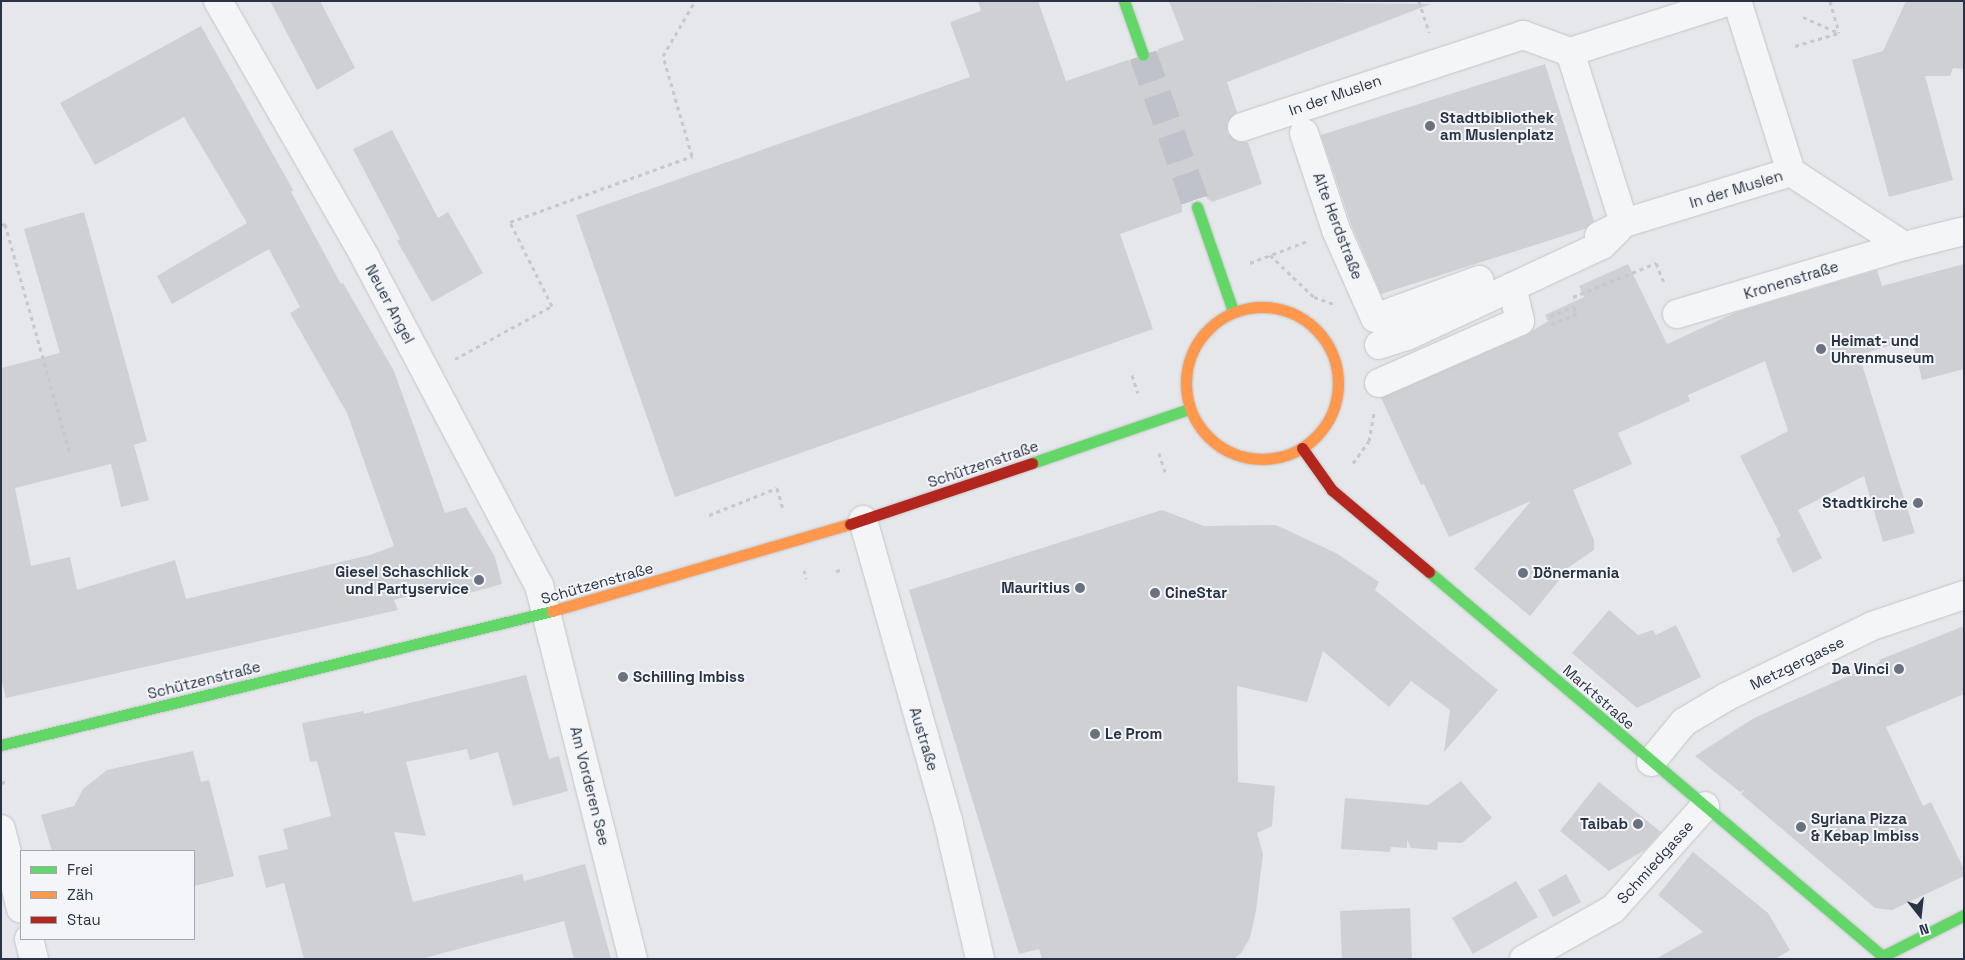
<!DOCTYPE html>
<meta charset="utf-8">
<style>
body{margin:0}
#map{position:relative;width:1965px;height:960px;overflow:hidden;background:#e5e7ea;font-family:"Space Grotesk",sans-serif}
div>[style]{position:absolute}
.building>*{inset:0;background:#ced0d4}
.secondary-tunnel>*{height:28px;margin-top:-14px;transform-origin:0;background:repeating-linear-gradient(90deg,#bfc3c9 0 28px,transparent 0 42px)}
.path>*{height:3px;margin-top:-1.5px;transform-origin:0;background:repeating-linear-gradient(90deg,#c6c8cd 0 4px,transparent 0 8px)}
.roads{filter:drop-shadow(0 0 1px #c3c5c8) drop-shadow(0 0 1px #c3c5c8)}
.street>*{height:28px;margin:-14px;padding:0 14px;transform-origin:14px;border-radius:14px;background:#f4f5f7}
.fast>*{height:11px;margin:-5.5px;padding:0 5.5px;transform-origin:5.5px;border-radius:5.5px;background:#63d668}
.slow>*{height:11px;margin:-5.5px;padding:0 5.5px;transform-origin:5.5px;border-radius:5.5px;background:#ff974d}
.slow>.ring{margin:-5.5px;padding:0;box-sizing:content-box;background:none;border:11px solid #ff974d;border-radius:50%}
.jam>*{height:11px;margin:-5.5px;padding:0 5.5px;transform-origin:5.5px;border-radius:5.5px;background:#b3261e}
.dots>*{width:14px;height:14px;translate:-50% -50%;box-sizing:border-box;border:2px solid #f3f5f9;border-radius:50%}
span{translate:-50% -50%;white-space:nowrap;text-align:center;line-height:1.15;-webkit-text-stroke:4px #f3f5f9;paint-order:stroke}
.street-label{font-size:15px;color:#293345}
.poi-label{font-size:15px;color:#293345;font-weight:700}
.left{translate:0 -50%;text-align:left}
.right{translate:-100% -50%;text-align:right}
.frame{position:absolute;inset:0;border:2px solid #293345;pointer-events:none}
.legend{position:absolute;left:20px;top:850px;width:175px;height:90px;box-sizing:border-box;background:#f3f5f9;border:1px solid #a2a7b1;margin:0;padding:6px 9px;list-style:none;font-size:15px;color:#293345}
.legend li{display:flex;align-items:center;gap:10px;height:25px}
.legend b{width:25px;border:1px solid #a2a7b1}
.north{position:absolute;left:1895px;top:890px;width:50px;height:50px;-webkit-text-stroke:4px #f3f5f9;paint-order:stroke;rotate:164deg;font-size:14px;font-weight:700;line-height:20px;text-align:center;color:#293345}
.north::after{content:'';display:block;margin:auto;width:18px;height:22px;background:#293345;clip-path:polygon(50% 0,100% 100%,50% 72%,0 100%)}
</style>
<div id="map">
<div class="building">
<i style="clip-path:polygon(270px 1px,320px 1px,355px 68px,317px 90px)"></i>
<i style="clip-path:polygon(978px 1px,1038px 1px,1066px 81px,1128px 60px,1140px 70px,1154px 66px,1158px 49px,1184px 40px,1169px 1px,1431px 4px,1227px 82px,1237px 112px,1227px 123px,1227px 132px,1238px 142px,1248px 142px,1262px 184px,1212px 202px,1200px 192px,1191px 192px,1182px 204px,1182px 212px,1120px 234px,1153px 329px,675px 497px,576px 215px,970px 77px,950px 22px,981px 11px)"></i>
<i style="clip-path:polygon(1906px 1px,1964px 1px,1964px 69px,1953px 68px,1950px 76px,1925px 76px,1953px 180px,1889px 197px,1852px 60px,1883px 51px)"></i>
<i style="clip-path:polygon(201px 26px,293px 190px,291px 192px,341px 284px,343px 283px,394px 371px,445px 513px,466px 507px,495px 557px,502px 584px,455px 597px,452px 585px,394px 600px,398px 610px,6px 698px,1px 678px,1px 368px,60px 353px,24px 229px,84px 212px,147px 441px,134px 445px,149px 500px,121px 507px,111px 464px,15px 488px,31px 566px,70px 557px,77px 590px,175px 560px,186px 599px,370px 555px,394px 546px,347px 413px,290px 313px,300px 307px,269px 249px,172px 304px,157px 276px,247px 223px,184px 117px,95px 165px,60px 103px)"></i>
<i style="clip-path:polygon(1545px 64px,1594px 221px,1585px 229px,1381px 294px,1351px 224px,1321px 135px)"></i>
<i style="clip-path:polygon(392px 130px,438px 218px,448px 212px,483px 273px,432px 302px,397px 241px,400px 239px,353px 149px)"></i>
<i style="clip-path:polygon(1628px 264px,1667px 344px,1737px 312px,1877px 270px,1882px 286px,1964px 264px,1964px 369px,1922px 380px,1912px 339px,1859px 355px,1915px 533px,1883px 542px,1864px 476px,1798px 510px,1822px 558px,1793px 573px,1776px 539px,1781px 536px,1740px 456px,1788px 431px,1765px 361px,1688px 395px,1690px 401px,1618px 433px,1632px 464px,1573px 490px,1594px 540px,1594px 550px,1563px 571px,1565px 573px,1530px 616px,1474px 569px,1531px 501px,1449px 537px,1424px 484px,1421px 485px,1381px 398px,1526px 335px,1548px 321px,1545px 315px,1584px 297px,1579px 286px)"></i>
<i style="clip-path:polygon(1162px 510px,1204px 526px,1276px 525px,1336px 553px,1379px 582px,1375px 590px,1498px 690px,1444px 752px,1450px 710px,1411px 681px,1389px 707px,1323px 651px,1307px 702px,1237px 686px,1238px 782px,1275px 786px,1272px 826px,1257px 833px,1263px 854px,1256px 911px,1250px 938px,1241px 953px,1234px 959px,1042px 959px,1039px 949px,1019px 954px,909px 590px)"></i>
<i style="clip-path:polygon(1609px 610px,1638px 635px,1653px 630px,1656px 635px,1676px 625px,1701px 677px,1637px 708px,1572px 653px)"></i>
<i style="clip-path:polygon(1964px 626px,1964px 694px,1886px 727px,1923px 806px,1931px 802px,1964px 869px,1964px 876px,1892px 910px,1875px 908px,1741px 794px,1745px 789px,1740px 792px,1695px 756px,1754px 718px,1880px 662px,1879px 660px)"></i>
<i style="clip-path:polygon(526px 675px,549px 759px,559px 756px,568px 791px,513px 806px,498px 752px,470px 760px,467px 749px,406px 762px,426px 836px,394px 832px,413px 902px,522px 874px,524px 881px,585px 864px,611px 959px,574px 959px,564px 921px,421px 959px,304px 959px,284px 883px,266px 888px,258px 856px,288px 849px,283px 829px,331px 816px,317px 761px,310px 762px,302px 723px,364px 711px,364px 714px)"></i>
<i style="clip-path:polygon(193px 751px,201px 782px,209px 780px,234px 876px,194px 886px,194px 851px,52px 851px,41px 815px,74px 806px,83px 789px,107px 770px)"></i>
<i style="clip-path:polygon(1461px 781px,1492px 818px,1462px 843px,1438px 842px,1437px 850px,1411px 848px,1407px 840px,1407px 848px,1391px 847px,1390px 852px,1341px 849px,1345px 798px,1428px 805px)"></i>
<i style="clip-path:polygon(1599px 782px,1661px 832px,1645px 850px,1609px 871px,1560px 831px)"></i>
<i style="clip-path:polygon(1693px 852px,1768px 913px,1790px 950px,1775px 959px,1656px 959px,1703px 932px,1658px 895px)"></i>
<i style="clip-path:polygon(1566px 874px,1581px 902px,1553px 917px,1538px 890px)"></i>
<i style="clip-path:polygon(1516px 881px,1538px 917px,1473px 954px,1452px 918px)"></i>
<i style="clip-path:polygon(1410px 908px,1412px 959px,1342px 959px,1340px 911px)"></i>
</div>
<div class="secondary-tunnel">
<i style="left:1143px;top:55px;width:161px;rotate:70.4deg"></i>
</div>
<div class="path">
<i style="left:1419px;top:1px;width:33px;rotate:72deg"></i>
<i style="left:1830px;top:1px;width:33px;rotate:74deg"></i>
<i style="left:1803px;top:17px;width:39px;rotate:24deg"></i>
<i style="left:1795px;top:46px;width:46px;rotate:-16.5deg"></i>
<i style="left:1px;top:225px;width:4px;rotate:-14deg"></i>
<i style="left:5px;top:224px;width:238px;rotate:74.2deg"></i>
<i style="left:1270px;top:255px;width:61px;rotate:43.7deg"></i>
<i style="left:1314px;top:297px;width:21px;rotate:19deg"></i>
<i style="left:1250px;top:263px;width:61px;rotate:-21.1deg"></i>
<i style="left:1573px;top:297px;width:90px;rotate:-22.3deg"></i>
<i style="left:1656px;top:263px;width:24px;rotate:68deg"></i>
<i style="left:1550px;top:316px;width:26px;rotate:-21deg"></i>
<i style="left:1574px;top:307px;width:8px;rotate:67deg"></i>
<i style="left:1577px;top:314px;width:28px;rotate:159deg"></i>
<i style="left:455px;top:359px;width:111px;rotate:-28.7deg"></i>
<i style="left:552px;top:306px;width:94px;rotate:-116.6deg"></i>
<i style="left:510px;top:222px;width:194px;rotate:-19.9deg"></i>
<i style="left:692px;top:156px;width:104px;rotate:-106.2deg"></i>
<i style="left:663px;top:56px;width:64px;rotate:-59.8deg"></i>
<i style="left:1132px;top:375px;width:19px;rotate:72deg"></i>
<i style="left:1159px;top:453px;width:20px;rotate:72deg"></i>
<i style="left:1353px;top:463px;width:27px;rotate:-54deg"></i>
<i style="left:1369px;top:441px;width:28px;rotate:-80deg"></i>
<i style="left:709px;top:515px;width:73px;rotate:-21.7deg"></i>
<i style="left:777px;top:488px;width:22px;rotate:74deg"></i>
<i style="left:804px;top:570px;width:9px;rotate:77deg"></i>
<i style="left:836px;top:571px;width:8px;rotate:-14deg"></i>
<i style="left:1px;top:783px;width:8px;rotate:-14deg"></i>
</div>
<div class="roads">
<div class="street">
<i style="left:218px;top:1px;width:295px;rotate:60.1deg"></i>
<i style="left:365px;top:257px;width:371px;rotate:62.1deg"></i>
<i style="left:539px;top:585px;width:386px;rotate:75.9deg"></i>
<i style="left:1242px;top:127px;width:296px;rotate:-18.1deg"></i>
<i style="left:1523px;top:35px;width:50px;rotate:19.9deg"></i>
<i style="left:1304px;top:133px;width:102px;rotate:71.7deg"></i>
<i style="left:1336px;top:230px;width:96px;rotate:66.1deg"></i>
<i style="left:1375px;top:318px;width:111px;rotate:-20.1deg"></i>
<i style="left:1791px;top:172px;width:135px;rotate:33.2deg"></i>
<i style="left:1904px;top:246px;width:62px;rotate:-14deg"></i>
<i style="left:1624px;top:223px;width:179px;rotate:-107.5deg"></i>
<i style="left:1570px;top:52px;width:168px;rotate:-17.7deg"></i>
<i style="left:1599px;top:236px;width:28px;rotate:-27deg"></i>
<i style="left:1624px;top:223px;width:175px;rotate:-17deg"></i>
<i style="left:1791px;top:172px;width:179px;rotate:-107.5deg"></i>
<i style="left:1677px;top:314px;width:237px;rotate:-16.7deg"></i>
<i style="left:1379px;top:345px;width:29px;rotate:-18deg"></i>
<i style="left:1407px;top:336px;width:215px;rotate:-25deg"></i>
<i style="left:1602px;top:245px;width:23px;rotate:-45deg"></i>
<i style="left:1379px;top:383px;width:154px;rotate:-23.7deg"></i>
<i style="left:1520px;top:321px;width:35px;rotate:-103deg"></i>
<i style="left:863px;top:520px;width:312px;rotate:74.2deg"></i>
<i style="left:948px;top:820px;width:143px;rotate:77deg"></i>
<i style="left:1651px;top:762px;width:52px;rotate:-50.5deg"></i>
<i style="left:1684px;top:722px;width:49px;rotate:-30.8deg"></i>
<i style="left:1726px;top:697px;width:162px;rotate:-25.9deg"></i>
<i style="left:1872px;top:626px;width:97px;rotate:-18.6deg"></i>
<i style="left:1px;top:829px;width:82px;rotate:76deg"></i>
<i style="left:29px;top:939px;width:21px;rotate:76deg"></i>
<i style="left:1524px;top:959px;width:102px;rotate:-29.3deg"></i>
<i style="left:1613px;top:909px;width:138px;rotate:-48.2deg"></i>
</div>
<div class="fast">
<i style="left:1124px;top:1px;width:57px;rotate:70.6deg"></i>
<i style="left:1197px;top:207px;width:110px;rotate:70.9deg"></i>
<i style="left:1032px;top:463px;width:166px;rotate:-19deg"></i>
<i style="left:1429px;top:572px;width:599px;rotate:40.26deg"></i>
<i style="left:1px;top:745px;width:567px;rotate:-13.67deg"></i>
<i style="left:1883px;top:956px;width:91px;rotate:-26.8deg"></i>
</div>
<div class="slow">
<i class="ring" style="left:1186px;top:307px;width:141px;height:141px"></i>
<i style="left:552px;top:611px;width:310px;rotate:-16.3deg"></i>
</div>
<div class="jam">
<i style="left:1302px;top:448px;width:52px;rotate:54.5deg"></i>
<i style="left:1332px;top:490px;width:127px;rotate:40.2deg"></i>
<i style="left:850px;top:524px;width:192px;rotate:-18.5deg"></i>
</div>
</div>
<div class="dots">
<i style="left:1430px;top:126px;background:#6b727f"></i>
<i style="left:1821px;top:349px;background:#6b727f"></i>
<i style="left:1918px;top:503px;background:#6b727f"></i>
<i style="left:1523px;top:573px;background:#6b727f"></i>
<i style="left:479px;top:580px;background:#6b727f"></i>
<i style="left:1080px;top:588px;background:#6b727f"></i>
<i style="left:1155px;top:593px;background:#6b727f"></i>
<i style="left:1899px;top:669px;background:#6b727f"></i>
<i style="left:623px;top:677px;background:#6b727f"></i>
<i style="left:1095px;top:734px;background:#6b727f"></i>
<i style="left:1638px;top:824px;background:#6b727f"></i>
<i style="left:1801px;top:827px;background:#6b727f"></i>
</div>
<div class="street-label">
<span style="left:1335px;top:95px;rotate:-19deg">In der Muslen</span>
<span style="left:1736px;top:189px;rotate:-17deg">In der Muslen</span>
<span style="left:1338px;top:226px;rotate:69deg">Alte Herdstraße</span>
<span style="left:1791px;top:280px;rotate:-17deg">Kronenstraße</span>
<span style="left:390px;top:304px;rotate:62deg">Neuer Angel</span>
<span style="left:983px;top:464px;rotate:-19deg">Schützenstraße</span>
<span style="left:597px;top:583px;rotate:-16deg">Schützenstraße</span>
<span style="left:1797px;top:663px;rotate:-26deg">Metzgergasse</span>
<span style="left:204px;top:680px;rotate:-14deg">Schützenstraße</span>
<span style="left:1599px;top:697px;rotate:41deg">Marktstraße</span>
<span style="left:924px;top:739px;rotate:73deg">Austraße</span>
<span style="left:590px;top:786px;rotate:76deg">Am Vorderen See</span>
<span style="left:1655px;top:862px;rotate:-48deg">Schmiedgasse</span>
</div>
<div class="poi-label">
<span class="left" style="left:1440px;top:126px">Stadtbibliothek<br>am Muslenplatz</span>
<span class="left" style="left:1831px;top:349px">Heimat- und<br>Uhrenmuseum</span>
<span class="right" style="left:1908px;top:503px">Stadtkirche</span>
<span class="right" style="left:469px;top:580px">Giesel Schaschlick<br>und Partyservice</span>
<span class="left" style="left:1533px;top:573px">Dönermania</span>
<span class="right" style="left:1070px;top:588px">Mauritius</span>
<span class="left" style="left:1165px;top:593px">CineStar</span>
<span class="right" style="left:1889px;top:669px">Da Vinci</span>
<span class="left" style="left:633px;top:677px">Schilling Imbiss</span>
<span class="left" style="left:1105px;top:734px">Le Prom</span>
<span class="left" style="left:1811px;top:827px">Syriana Pizza<br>&amp; Kebap Imbiss</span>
<span class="right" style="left:1628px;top:824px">Taibab</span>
</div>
<div class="frame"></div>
<ul class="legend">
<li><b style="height:6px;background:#63d668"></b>Frei</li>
<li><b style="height:6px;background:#ff974d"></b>Zäh</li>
<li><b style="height:6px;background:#b3261e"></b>Stau</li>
</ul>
<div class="north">N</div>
</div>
